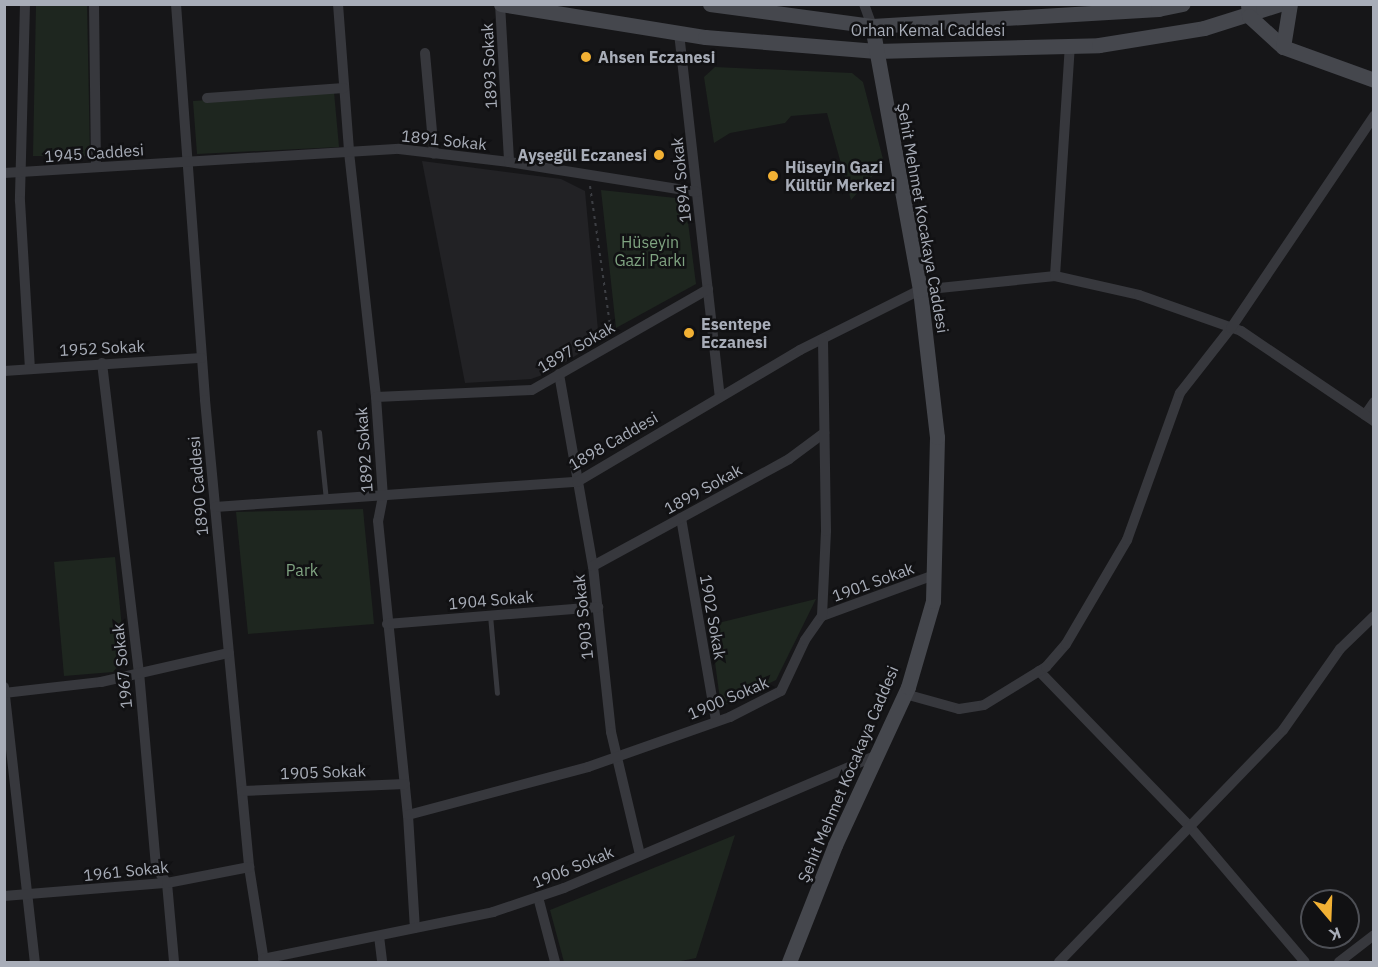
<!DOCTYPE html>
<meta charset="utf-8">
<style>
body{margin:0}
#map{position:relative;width:1378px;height:967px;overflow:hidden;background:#161618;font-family:"IBM Plex Sans",sans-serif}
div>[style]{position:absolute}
.built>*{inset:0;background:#222225}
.green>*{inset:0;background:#1e261f}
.path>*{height:2px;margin-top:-1px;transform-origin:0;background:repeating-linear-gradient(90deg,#3d3f44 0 3px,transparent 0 7.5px)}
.lane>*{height:5px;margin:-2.5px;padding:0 2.5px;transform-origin:2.5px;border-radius:2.5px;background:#37383d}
.street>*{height:10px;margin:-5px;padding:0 5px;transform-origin:5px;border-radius:5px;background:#37383d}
.secondary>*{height:15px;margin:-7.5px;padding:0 7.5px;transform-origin:7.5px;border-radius:7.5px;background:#45474d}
.dots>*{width:16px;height:16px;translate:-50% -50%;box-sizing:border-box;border:3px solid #111113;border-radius:50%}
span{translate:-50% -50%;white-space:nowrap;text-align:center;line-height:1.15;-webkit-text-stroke:5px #111113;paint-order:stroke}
.street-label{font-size:16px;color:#a8adb8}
.poi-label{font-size:16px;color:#a8adb8;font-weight:700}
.left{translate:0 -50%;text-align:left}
.right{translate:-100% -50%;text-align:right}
.park-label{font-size:16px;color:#7fa381}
.frame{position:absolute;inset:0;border:6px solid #a8adb8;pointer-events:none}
.north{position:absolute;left:1300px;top:889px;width:60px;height:60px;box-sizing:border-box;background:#111113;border:2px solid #4d4f55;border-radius:50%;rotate:161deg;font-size:16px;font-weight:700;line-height:24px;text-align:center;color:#a8adb8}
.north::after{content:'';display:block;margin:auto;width:21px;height:27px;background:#f2b134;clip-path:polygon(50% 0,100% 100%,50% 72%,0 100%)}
</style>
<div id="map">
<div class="built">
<i style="clip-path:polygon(422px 161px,561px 179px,585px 191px,599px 341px,548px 373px,531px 379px,465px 383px)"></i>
</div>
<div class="green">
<i style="clip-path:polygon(36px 5px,87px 5px,90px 156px,33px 156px)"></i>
<i style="clip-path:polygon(715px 67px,852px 73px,863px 82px,884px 163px,851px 200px,827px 113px,791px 116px,785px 123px,730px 133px,714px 143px,704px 77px)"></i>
<i style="clip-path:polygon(334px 92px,339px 147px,197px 154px,193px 101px)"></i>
<i style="clip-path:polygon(601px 190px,685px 199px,696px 284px,616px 328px)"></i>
<i style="clip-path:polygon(363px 509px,374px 624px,248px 634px,236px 512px)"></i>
<i style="clip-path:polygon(115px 557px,125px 658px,113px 672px,64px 676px,54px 562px)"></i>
<i style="clip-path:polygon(816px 599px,776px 680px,721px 707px,710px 625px)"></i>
<i style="clip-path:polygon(735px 835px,696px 958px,676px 962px,564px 962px,550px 910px)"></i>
</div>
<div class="path">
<i style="left:590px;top:186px;width:148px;rotate:81.8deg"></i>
</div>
<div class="lane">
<i style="left:319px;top:432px;width:68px;rotate:84.1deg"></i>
<i style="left:490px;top:615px;width:78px;rotate:84.9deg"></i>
</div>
<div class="street">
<i style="left:25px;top:4px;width:197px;rotate:91.5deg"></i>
<i style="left:20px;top:201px;width:166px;rotate:86.6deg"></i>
<i style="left:94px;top:4px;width:163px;rotate:89.3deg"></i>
<i style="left:176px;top:4px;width:397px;rotate:85.8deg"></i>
<i style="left:205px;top:400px;width:469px;rotate:84.6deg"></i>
<i style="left:249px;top:867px;width:96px;rotate:81deg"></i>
<i style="left:338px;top:4px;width:148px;rotate:85.7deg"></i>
<i style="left:349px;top:152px;width:246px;rotate:83.7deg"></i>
<i style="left:376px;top:397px;width:99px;rotate:86deg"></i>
<i style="left:383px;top:496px;width:25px;rotate:101deg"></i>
<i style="left:378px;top:521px;width:296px;rotate:84.2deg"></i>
<i style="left:408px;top:815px;width:113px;rotate:86.5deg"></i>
<i style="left:500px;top:4px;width:158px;rotate:86.7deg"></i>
<i style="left:864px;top:4px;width:23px;rotate:70deg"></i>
<i style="left:679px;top:33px;width:365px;rotate:83.6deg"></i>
<i style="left:425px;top:53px;width:101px;rotate:84.9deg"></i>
<i style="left:207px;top:98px;width:137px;rotate:-4.2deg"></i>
<i style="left:4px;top:173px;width:396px;rotate:-3.5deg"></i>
<i style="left:399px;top:149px;width:111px;rotate:6.7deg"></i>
<i style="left:509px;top:162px;width:190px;rotate:9.1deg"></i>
<i style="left:1055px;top:276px;width:230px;rotate:-86.3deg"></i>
<i style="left:102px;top:363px;width:311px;rotate:83.2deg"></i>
<i style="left:139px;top:672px;width:197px;rotate:85deg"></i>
<i style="left:156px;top:868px;width:19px;rotate:54deg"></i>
<i style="left:167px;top:883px;width:79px;rotate:84.9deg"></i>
<i style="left:4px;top:371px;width:198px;rotate:-3.8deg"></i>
<i style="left:559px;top:374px;width:195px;rotate:80deg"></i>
<i style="left:593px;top:566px;width:167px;rotate:83.8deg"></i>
<i style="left:611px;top:732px;width:126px;rotate:76.7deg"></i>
<i style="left:376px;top:397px;width:156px;rotate:-2.6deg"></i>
<i style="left:532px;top:390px;width:203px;rotate:-29.8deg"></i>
<i style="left:1365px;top:415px;width:16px;rotate:-55deg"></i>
<i style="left:215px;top:507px;width:363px;rotate:-4deg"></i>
<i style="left:577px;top:482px;width:259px;rotate:-30.6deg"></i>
<i style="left:800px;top:350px;width:134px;rotate:-26.6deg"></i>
<i style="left:920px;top:290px;width:136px;rotate:-5.9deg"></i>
<i style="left:1055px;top:276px;width:86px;rotate:12.7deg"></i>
<i style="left:1139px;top:295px;width:108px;rotate:19.4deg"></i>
<i style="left:1241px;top:331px;width:161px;rotate:34.1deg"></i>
<i style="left:681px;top:518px;width:206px;rotate:80.2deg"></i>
<i style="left:593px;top:566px;width:223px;rotate:-28.6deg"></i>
<i style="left:789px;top:459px;width:44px;rotate:-36.6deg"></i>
<i style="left:822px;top:616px;width:119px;rotate:-20.1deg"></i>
<i style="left:387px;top:624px;width:212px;rotate:-4.6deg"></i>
<i style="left:1039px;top:671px;width:217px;rotate:45.9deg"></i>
<i style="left:1190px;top:827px;width:177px;rotate:49.6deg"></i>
<i style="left:4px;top:687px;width:277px;rotate:83.6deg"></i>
<i style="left:4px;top:693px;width:98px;rotate:-6.5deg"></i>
<i style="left:101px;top:682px;width:131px;rotate:-12.8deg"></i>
<i style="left:905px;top:694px;width:56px;rotate:15.5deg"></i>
<i style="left:959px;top:709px;width:25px;rotate:-9deg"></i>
<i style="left:984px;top:705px;width:73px;rotate:-31.5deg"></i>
<i style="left:1046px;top:667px;width:30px;rotate:-49deg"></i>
<i style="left:1066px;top:644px;width:121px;rotate:-59.6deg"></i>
<i style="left:1127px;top:540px;width:156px;rotate:-70.2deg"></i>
<i style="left:1180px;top:393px;width:83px;rotate:-51.9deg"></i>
<i style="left:1231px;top:328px;width:256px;rotate:-56deg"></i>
<i style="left:242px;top:791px;width:163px;rotate:-2.5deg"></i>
<i style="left:408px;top:815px;width:186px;rotate:-14.9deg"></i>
<i style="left:588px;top:767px;width:151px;rotate:-19.4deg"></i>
<i style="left:730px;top:717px;width:57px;rotate:-27deg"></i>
<i style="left:781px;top:691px;width:56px;rotate:-64.8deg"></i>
<i style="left:805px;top:640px;width:29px;rotate:-55deg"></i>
<i style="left:822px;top:616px;width:85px;rotate:-87.3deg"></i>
<i style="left:826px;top:531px;width:192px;rotate:-90.9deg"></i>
<i style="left:4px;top:896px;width:164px;rotate:-4.6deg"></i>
<i style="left:167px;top:883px;width:84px;rotate:-11deg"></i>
<i style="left:538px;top:897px;width:67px;rotate:75.3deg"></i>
<i style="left:379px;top:936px;width:26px;rotate:83deg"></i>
<i style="left:263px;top:959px;width:235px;rotate:-11.5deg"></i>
<i style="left:493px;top:912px;width:75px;rotate:-18.7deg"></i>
<i style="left:564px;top:888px;width:340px;rotate:-23deg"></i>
<i style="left:1059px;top:962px;width:322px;rotate:-46deg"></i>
<i style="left:1283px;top:730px;width:99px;rotate:-54.9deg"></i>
<i style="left:1340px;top:649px;width:47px;rotate:-44.1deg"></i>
<i style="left:1339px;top:962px;width:44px;rotate:-37.6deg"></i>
</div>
<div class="secondary">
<i style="left:501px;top:4px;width:207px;rotate:9.2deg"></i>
<i style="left:705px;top:37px;width:172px;rotate:4.7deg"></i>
<i style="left:876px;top:51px;width:223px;rotate:-1.5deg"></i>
<i style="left:1099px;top:45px;width:106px;rotate:-9.2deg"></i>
<i style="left:1204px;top:28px;width:80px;rotate:-17.5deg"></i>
<i style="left:710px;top:4px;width:163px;rotate:7.7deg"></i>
<i style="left:872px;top:26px;width:287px;rotate:-3.4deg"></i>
<i style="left:1158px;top:9px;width:25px;rotate:-12deg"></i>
<i style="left:1248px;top:4px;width:12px;rotate:85deg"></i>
<i style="left:1249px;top:16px;width:46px;rotate:42.4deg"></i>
<i style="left:1283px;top:47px;width:97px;rotate:19.9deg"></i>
<i style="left:1283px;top:47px;width:44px;rotate:-80.8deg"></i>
<i style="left:789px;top:962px;width:126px;rotate:-68.5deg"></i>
<i style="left:835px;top:845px;width:174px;rotate:-65.2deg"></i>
<i style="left:908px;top:687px;width:90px;rotate:-73.8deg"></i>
<i style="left:933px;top:601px;width:164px;rotate:-88.6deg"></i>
<i style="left:937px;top:437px;width:148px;rotate:-96.6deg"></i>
<i style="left:920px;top:290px;width:268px;rotate:-100.3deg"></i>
</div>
<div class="dots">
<i style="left:586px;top:57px;background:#f2b134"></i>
<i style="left:659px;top:155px;background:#f2b134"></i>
<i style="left:773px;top:176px;background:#f2b134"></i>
<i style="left:689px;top:333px;background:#f2b134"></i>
</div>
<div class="street-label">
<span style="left:928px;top:30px">Orhan Kemal Caddesi</span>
<span style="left:489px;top:66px;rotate:-93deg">1893 Sokak</span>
<span style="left:444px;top:140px;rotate:6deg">1891 Sokak</span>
<span style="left:94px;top:153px;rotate:-4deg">1945 Caddesi</span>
<span style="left:681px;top:180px;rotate:-96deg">1894 Sokak</span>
<span style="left:923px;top:218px;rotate:80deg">Şehit Mehmet Kocakaya Caddesi</span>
<span style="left:576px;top:347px;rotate:-30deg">1897 Sokak</span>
<span style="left:102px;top:348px;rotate:-3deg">1952 Sokak</span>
<span style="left:613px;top:441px;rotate:-30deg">1898 Caddesi</span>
<span style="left:364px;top:450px;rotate:-94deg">1892 Sokak</span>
<span style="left:198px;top:486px;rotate:-95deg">1890 Caddesi</span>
<span style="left:703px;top:489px;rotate:-29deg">1899 Sokak</span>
<span style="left:873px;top:582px;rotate:-20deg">1901 Sokak</span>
<span style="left:491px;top:600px;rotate:-5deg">1904 Sokak</span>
<span style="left:583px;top:617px;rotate:-96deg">1903 Sokak</span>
<span style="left:713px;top:617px;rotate:80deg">1902 Sokak</span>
<span style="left:122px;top:666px;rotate:-96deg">1967 Sokak</span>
<span style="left:728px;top:698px;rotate:-23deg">1900 Sokak</span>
<span style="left:323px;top:772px;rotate:-2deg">1905 Sokak</span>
<span style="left:848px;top:774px;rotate:-67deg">Şehit Mehmet Kocakaya Caddesi</span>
<span style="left:573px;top:867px;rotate:-22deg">1906 Sokak</span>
<span style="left:126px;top:871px;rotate:-6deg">1961 Sokak</span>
</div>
<div class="poi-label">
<span class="left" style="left:598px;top:57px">Ahsen Eczanesi</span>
<span class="right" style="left:647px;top:155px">Ayşegül Eczanesi</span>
<span class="left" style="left:785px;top:176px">Hüseyin Gazi<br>Kültür Merkezi</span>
<span class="left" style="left:701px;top:333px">Esentepe<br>Eczanesi</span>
</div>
<div class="park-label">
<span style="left:650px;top:251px">Hüseyin<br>Gazi Parkı</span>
<span style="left:302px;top:570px">Park</span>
</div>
<div class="frame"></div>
<div class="north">K</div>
</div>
